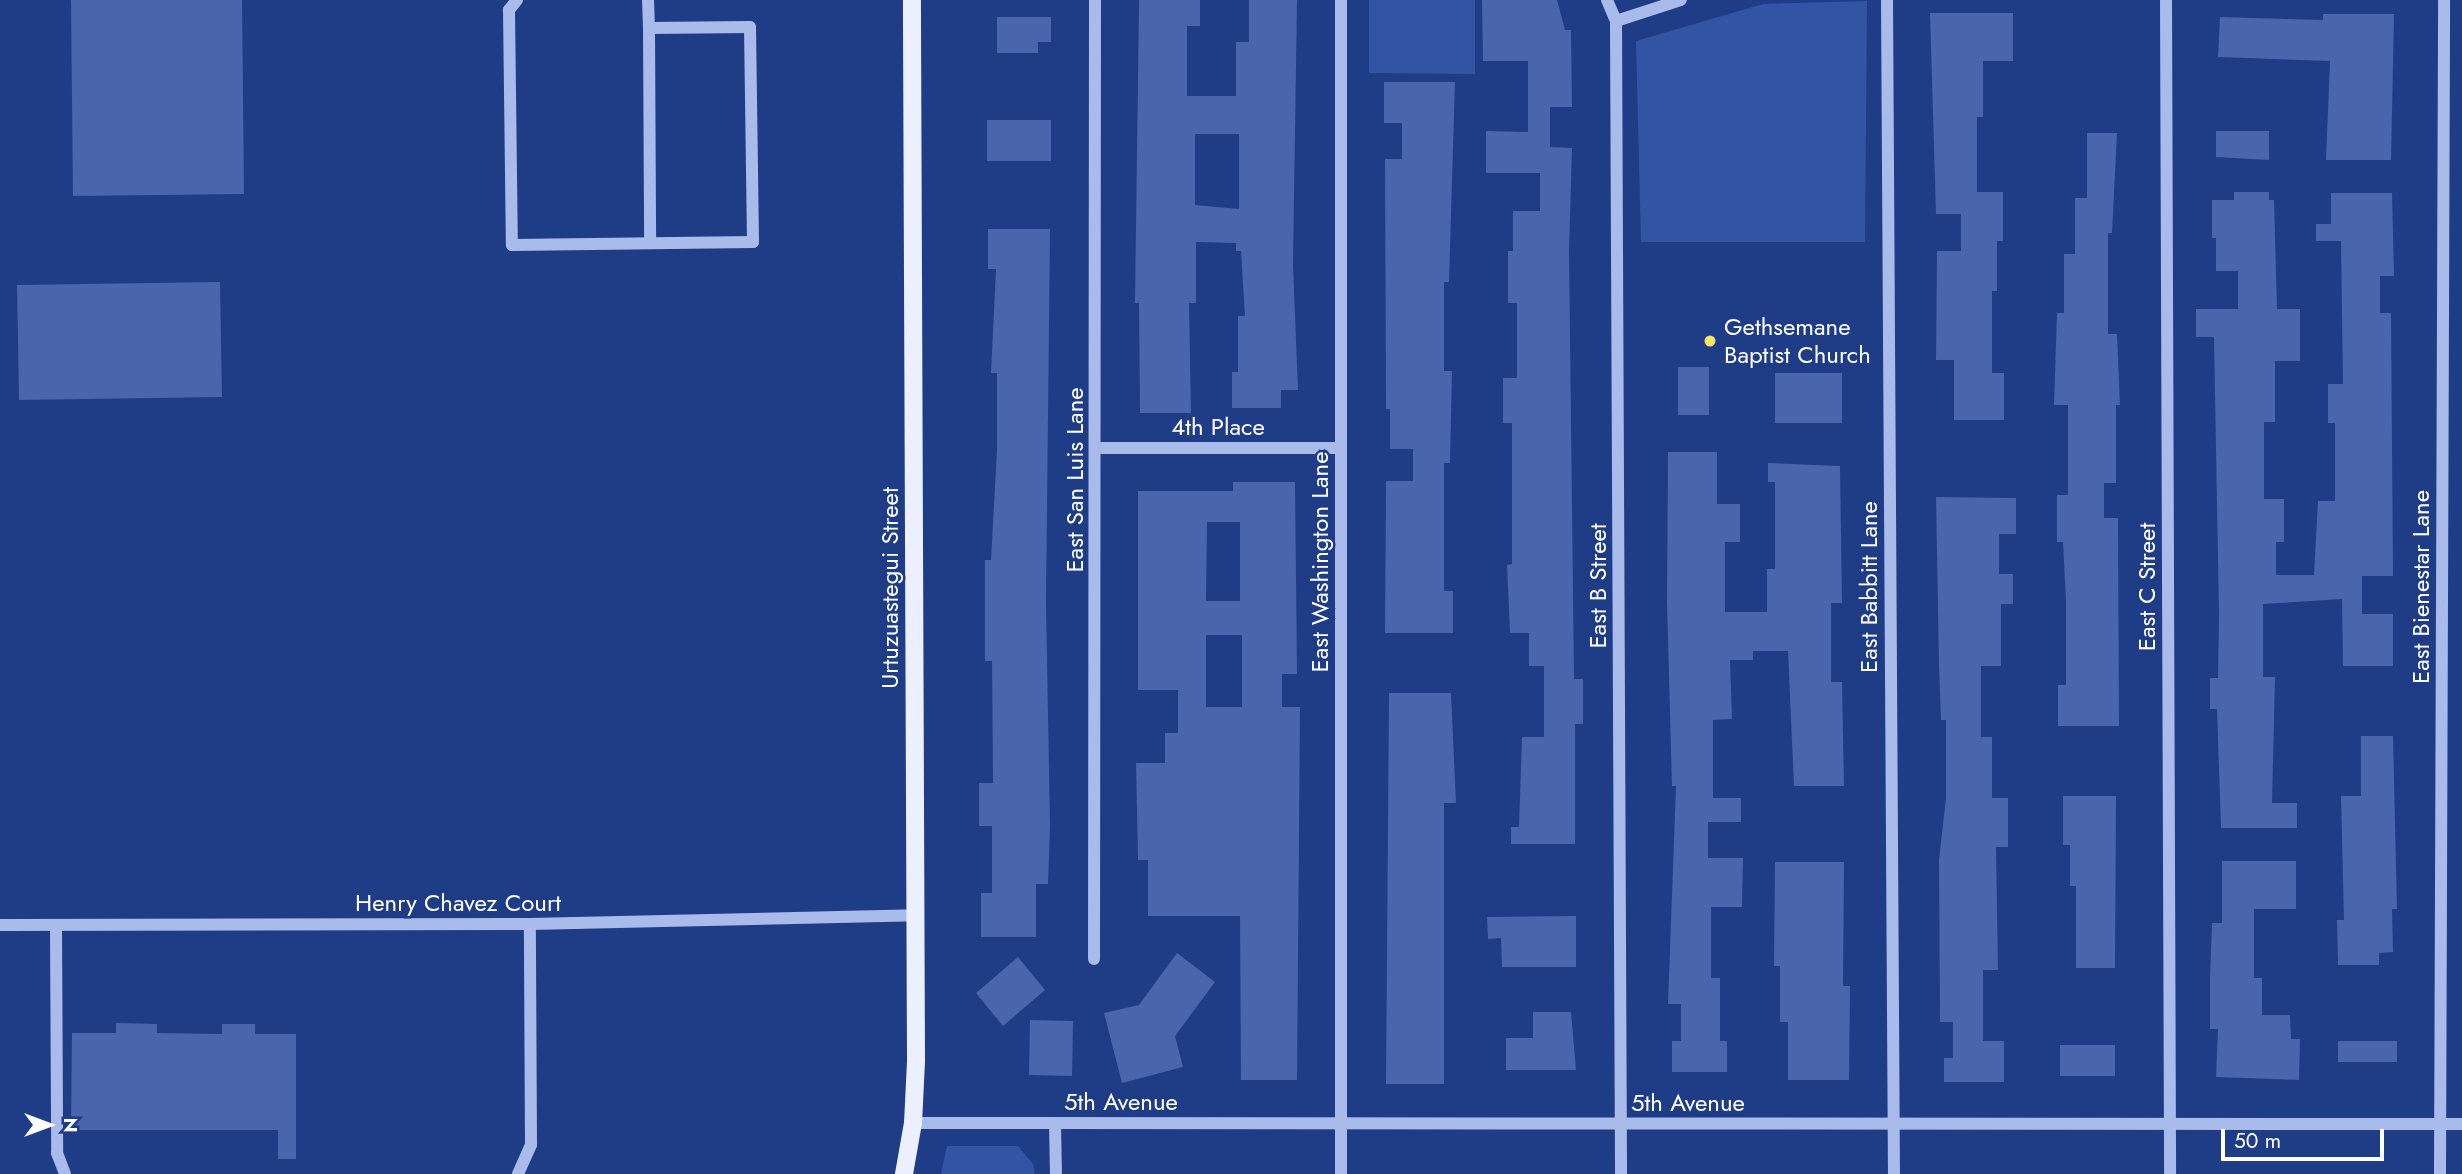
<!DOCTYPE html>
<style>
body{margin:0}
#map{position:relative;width:2462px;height:1174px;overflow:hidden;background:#1f3c86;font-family:Jost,sans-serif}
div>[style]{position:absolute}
.green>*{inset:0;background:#3354a3}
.building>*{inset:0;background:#4865ae}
.minor>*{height:12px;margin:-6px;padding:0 6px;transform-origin:6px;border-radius:6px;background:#a8bbea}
.major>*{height:18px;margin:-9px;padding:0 9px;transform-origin:9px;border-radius:9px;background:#ecf0fe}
.dots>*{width:19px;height:19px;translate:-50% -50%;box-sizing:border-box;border:4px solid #1f3c86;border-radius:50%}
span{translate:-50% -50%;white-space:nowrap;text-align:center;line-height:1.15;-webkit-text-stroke:5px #1f3c86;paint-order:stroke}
.poi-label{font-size:24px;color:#fff}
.left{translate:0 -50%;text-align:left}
.street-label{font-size:24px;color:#fff}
.north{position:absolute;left:14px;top:1090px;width:70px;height:70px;-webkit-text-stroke:5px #1f3c86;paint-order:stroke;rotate:90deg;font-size:19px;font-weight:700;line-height:28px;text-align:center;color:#fff}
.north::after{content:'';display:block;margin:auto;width:24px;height:32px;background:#fff;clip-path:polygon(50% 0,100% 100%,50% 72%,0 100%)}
.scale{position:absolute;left:2221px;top:1129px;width:163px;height:32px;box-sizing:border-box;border:4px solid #fff;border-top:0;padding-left:9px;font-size:21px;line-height:24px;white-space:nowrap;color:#fff;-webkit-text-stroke:5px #1f3c86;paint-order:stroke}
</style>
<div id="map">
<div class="green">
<i style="clip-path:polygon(1369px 0,1475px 0,1475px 74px,1369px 73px)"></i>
<i style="clip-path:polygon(1867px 1px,1865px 242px,1641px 242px,1636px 41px,1763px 4px)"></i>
<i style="clip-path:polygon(947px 1146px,1018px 1146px,1033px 1164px,1035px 1174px,941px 1174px)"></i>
</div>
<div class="building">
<i style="clip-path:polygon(71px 0,242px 0,244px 194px,73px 196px)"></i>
<i style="clip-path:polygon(evenodd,1139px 0,1200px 0,1200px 26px,1187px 26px,1187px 96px,1236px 96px,1236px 42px,1249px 42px,1249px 0,1297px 0,1293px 265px,1298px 390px,1281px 390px,1281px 408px,1232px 408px,1232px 372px,1238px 372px,1238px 316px,1245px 316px,1241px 251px,1236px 251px,1236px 243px,1196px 242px,1196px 303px,1189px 303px,1191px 413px,1140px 413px,1139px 303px,1135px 303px,1139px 0,1195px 134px,1239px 134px,1239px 209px,1195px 205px,1195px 134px)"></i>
<i style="clip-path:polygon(1482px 0,1557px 0,1565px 30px,1571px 30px,1572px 107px,1550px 107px,1550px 147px,1572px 148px,1569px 251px,1574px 679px,1583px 679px,1583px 724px,1575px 724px,1575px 844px,1511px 844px,1511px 827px,1519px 827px,1522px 737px,1544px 737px,1544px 666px,1529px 666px,1529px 633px,1510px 633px,1507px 565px,1512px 564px,1512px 423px,1503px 423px,1503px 378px,1517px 378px,1517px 303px,1508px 303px,1508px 251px,1513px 251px,1513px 211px,1540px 211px,1540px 173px,1486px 173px,1486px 131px,1528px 132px,1528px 61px,1483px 61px)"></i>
<i style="clip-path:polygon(1930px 13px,2013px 13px,2013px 61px,1983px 61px,1983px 117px,1977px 117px,1977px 192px,2003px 192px,2003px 241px,1997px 241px,1997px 291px,1992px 291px,1992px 373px,2004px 373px,2004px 420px,1954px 420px,1954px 360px,1936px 360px,1937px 251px,1961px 251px,1961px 214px,1936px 214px)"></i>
<i style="clip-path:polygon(2323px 14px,2394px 14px,2391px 160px,2326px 160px,2330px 61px,2218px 57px,2220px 17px,2323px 20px)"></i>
<i style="clip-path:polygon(997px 17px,1051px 17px,1051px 42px,1038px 42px,1038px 53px,997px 53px)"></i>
<i style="clip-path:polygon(1384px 82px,1455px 82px,1449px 282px,1444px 282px,1444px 371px,1452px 371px,1450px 463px,1444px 463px,1444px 591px,1453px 591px,1453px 633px,1385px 633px,1386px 481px,1413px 481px,1413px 449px,1390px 449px,1390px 409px,1386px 409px,1385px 159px,1402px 159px,1402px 123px,1384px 123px)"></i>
<i style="clip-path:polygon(987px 120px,1051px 120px,1051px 161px,987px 161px)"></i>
<i style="clip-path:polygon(2216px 131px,2269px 131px,2269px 160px,2216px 157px)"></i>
<i style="clip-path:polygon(2087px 133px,2117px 133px,2112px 233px,2108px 233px,2108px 334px,2117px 334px,2120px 405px,2116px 405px,2116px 483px,2104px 483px,2104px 518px,2118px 518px,2119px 726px,2058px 726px,2058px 685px,2066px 685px,2066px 602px,2063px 542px,2057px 542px,2057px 495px,2068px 495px,2068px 405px,2054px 405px,2057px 313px,2064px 313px,2064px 254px,2075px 254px,2075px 198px,2087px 198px)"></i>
<i style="clip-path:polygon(2234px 192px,2269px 192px,2269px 200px,2274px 200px,2277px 309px,2300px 309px,2300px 361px,2275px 361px,2275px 422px,2264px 422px,2264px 499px,2284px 499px,2284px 542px,2276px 542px,2276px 575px,2314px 575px,2318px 501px,2335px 501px,2335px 423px,2328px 423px,2328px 384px,2343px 384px,2341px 241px,2316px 241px,2316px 224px,2331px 224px,2331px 193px,2392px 193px,2394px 276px,2380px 276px,2380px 313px,2391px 313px,2393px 576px,2362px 576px,2362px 614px,2393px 614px,2393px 666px,2343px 666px,2342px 599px,2263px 604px,2263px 677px,2275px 677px,2272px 803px,2297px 803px,2297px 828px,2221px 828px,2217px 709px,2210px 709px,2210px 678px,2218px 678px,2219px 615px,2214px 337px,2196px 337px,2196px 309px,2238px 309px,2238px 271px,2216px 271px,2216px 238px,2212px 238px,2212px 200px,2234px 200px)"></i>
<i style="clip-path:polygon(988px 229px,1050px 229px,1046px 603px,1050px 826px,1048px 884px,1036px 884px,1036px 937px,981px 937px,981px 893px,992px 893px,992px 826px,979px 826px,979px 783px,993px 783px,992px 661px,985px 661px,985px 560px,991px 560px,997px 450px,997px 373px,991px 373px,996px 269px,988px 269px)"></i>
<i style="clip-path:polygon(220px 282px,222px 397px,19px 400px,17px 285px)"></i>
<i style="clip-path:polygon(1678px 367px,1709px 367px,1709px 415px,1678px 415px)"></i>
<i style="clip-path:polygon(1775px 373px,1842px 373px,1842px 423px,1775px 423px)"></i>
<i style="clip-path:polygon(1668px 452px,1717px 452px,1717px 504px,1740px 504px,1740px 542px,1725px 542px,1725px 612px,1767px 612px,1767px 569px,1775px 569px,1775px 482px,1768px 482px,1768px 463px,1840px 466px,1842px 603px,1831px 603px,1831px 682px,1842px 682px,1844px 786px,1794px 786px,1788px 651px,1753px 651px,1753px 660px,1730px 660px,1732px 719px,1713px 720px,1713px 798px,1741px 798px,1741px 822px,1708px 822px,1708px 858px,1743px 858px,1742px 907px,1711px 907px,1711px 978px,1720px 978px,1720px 1041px,1727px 1041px,1727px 1072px,1672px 1072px,1672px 1041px,1681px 1041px,1681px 1004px,1668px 1004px,1676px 786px,1672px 786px,1667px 602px)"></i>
<i style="clip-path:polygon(evenodd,1233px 482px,1295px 482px,1297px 674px,1282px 674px,1282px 707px,1300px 707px,1297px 1080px,1241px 1080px,1240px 916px,1148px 916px,1148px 860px,1138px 860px,1136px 763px,1165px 763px,1165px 733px,1178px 733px,1178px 690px,1138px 690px,1138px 491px,1233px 491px,1233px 482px,1207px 522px,1240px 522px,1240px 601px,1206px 601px,1207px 522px,1233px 482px,1206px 635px,1242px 635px,1242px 707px,1206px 707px,1206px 635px)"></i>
<i style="clip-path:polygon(1936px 497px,2016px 498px,2016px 534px,1999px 534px,1999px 574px,2013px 574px,2013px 604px,2001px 604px,2001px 666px,1981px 666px,1981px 737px,1992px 737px,1992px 798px,2008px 798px,2008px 847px,1996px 847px,1998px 970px,1983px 970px,1983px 1041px,2004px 1041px,2004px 1082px,1944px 1082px,1944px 1058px,1953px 1058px,1953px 1022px,1940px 1022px,1939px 860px,1946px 798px,1946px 720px,1941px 720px,1939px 666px)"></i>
<i style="clip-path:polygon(1389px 693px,1451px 693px,1456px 803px,1444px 803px,1444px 1084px,1386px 1084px)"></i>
<i style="clip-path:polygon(2361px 736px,2393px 736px,2397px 909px,2392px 909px,2393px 952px,2379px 953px,2379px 965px,2338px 965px,2337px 920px,2344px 920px,2341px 796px,2361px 796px)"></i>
<i style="clip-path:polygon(2063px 796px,2116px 796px,2115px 968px,2076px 968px,2076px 886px,2070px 886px,2070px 845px,2063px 845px)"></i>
<i style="clip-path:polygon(2222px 861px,2296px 861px,2296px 909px,2254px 909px,2254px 978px,2262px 978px,2262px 1015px,2290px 1015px,2291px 1039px,2300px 1039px,2299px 1080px,2216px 1077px,2218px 1029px,2210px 1029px,2210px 978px,2212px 923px,2222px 923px)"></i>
<i style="clip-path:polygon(1775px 862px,1844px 862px,1843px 986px,1850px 986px,1849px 1080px,1788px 1080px,1788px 1022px,1780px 1022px,1780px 966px,1774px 966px)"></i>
<i style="clip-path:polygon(1576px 916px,1576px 967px,1502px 967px,1501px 938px,1488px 939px,1487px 917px)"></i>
<i style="clip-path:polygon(1177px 953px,1215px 982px,1175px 1036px,1183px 1067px,1122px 1083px,1104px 1013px,1139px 1005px)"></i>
<i style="clip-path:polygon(1018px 957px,1045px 990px,1003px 1026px,976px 993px)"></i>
<i style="clip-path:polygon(1533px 1012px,1571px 1012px,1576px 1070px,1506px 1070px,1506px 1038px,1533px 1038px)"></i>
<i style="clip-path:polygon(1030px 1020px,1073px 1021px,1072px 1076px,1029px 1075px)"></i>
<i style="clip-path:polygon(116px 1023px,157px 1024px,157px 1033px,222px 1034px,222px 1024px,255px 1024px,255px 1034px,296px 1034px,296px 1159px,278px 1159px,278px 1130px,71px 1130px,72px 1033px,116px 1033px)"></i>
<i style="clip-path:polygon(2338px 1041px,2397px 1041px,2397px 1062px,2338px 1062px)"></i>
<i style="clip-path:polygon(2060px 1045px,2115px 1045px,2115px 1076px,2060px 1076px)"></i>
</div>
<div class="minor">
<i style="left:517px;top:0;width:13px;rotate:129deg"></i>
<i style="left:509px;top:10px;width:235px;rotate:89.3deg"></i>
<i style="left:512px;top:245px;width:241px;rotate:-0.7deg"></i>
<i style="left:753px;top:242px;width:215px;rotate:-90.8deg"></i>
<i style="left:750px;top:27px;width:101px;rotate:179.4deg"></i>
<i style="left:649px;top:28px;width:28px;rotate:-92deg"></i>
<i style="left:1341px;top:0;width:1174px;rotate:90deg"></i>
<i style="left:1607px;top:0;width:23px;rotate:67deg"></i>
<i style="left:1616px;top:21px;width:1153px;rotate:89.75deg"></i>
<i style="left:1887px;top:0;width:1174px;rotate:89.66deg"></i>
<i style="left:2166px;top:0;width:1174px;rotate:89.8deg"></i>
<i style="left:1616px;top:21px;width:68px;rotate:-17.9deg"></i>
<i style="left:649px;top:28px;width:215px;rotate:89.7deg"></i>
<i style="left:1096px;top:448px;width:245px"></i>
<i style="left:0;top:925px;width:530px;rotate:-0.11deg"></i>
<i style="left:530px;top:924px;width:386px;rotate:-1.3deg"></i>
<i style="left:56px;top:926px;width:227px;rotate:89.7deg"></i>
<i style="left:57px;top:1153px;width:22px;rotate:69deg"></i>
<i style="left:1094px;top:959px;width:959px;rotate:-89.94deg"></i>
<i style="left:913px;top:1123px;width:1549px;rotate:0.04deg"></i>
<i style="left:1055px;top:1123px;width:51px;rotate:88.9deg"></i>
<i style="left:518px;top:1174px;width:32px;rotate:-66deg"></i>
<i style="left:531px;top:1145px;width:221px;rotate:-90.3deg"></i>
<i style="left:2440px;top:1174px;width:1174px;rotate:-89.8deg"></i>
</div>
<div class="major">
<i style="left:904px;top:1174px;width:52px;rotate:-80deg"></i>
<i style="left:913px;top:1123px;width:62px;rotate:-87.2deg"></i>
<i style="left:916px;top:1061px;width:1061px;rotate:-90.22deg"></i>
</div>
<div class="dots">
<i style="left:1710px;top:341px;background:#f8e568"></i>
</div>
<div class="poi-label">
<span class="left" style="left:1724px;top:341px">Gethsemane<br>Baptist Church</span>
</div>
<div class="street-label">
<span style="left:1218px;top:427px">4th Place</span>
<span style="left:1075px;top:480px;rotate:-90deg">East San Luis Lane</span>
<span style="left:1320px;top:562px;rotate:-90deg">East Washington Lane</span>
<span style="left:1598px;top:586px;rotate:-90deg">East B Street</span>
<span style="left:1869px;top:587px;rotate:-90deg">East Babbitt Lane</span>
<span style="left:2147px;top:587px;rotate:-90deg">East C Street</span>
<span style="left:2421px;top:587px;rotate:-90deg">East Bienestar Lane</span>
<span style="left:890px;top:588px;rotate:-90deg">Urtuzuastegui Street</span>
<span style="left:458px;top:903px">Henry Chavez Court</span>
<span style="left:1121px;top:1102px">5th Avenue</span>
<span style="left:1688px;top:1103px">5th Avenue</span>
</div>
<div class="north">N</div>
<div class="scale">50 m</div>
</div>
